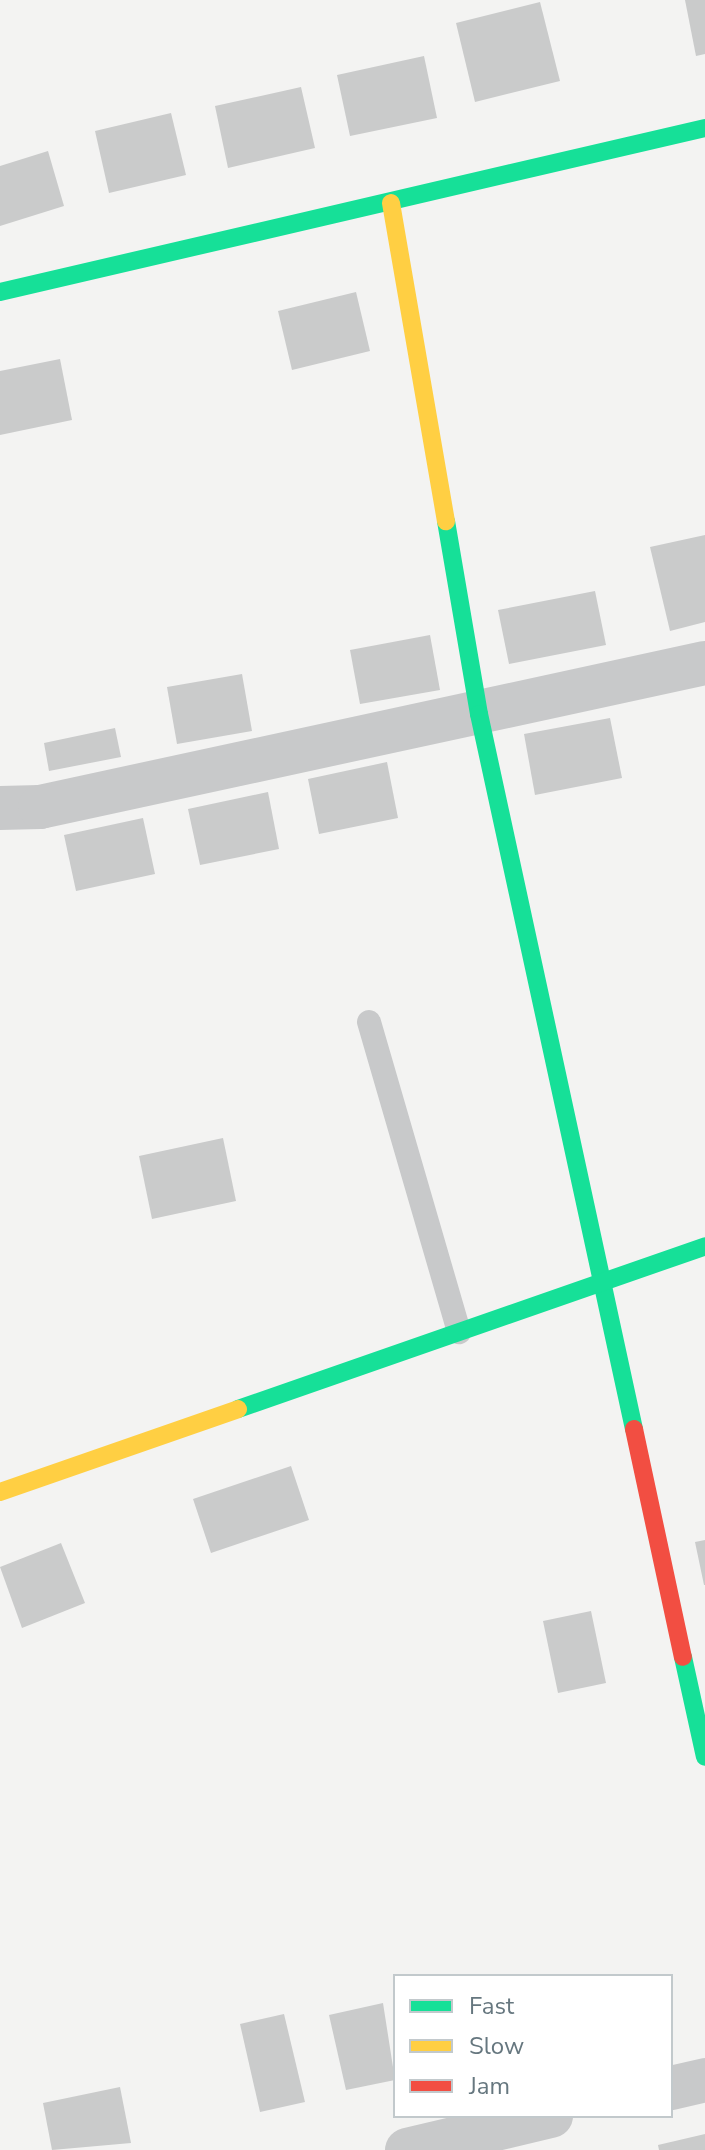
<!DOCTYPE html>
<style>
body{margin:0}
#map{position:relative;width:705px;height:2150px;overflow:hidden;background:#f3f3f2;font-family:"Nunito Sans",sans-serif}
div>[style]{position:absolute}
.building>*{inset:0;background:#cacbcb}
.lane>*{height:24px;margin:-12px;padding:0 12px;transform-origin:12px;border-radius:12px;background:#c8c9ca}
.street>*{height:44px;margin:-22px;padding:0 22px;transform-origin:22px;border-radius:22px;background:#c8c9ca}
.fast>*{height:18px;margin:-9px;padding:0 9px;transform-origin:9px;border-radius:9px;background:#16e098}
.slow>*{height:18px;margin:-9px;padding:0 9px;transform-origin:9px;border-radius:9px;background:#ffcf43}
.jam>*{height:18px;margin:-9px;padding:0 9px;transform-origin:9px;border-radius:9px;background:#f24e42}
span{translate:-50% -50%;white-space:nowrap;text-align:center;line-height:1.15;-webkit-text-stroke:8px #fff;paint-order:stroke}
.legend{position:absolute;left:393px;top:1974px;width:280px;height:144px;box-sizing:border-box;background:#fff;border:2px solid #c2c9cc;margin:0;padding:10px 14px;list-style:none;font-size:24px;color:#66777f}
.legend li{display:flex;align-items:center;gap:16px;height:40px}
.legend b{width:40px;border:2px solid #c2c9cc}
</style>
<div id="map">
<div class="building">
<i style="clip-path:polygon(685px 0,705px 0,705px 54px,696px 56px)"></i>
<i style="clip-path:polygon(540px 2px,560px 81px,475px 102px,456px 23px)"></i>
<i style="clip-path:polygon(424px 56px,437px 118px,350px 136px,337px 75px)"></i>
<i style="clip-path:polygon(301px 87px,315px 148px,228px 168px,215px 106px)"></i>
<i style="clip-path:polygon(171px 113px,186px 175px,109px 193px,95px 131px)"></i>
<i style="clip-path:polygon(48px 151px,64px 206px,0 226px,0 166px)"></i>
<i style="clip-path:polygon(356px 292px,370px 351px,292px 370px,278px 311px)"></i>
<i style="clip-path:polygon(60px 359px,72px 420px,0 435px,0 371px)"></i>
<i style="clip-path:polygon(705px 535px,705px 622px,670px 631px,650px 547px)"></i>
<i style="clip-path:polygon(595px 591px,606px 645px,509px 664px,498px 610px)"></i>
<i style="clip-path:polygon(430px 635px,440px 690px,360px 704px,350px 650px)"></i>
<i style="clip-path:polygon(242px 674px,252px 731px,177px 744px,167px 687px)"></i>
<i style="clip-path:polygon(610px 718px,622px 778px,535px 795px,524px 734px)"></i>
<i style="clip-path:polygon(115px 728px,121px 757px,49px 771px,44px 743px)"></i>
<i style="clip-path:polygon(387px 762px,398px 818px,319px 834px,308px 779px)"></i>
<i style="clip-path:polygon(268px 792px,279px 849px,200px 865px,188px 809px)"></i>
<i style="clip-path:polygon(143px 818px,155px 874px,76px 891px,64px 835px)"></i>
<i style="clip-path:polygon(223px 1138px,236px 1201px,152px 1219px,139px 1156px)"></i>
<i style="clip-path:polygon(291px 1466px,309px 1520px,211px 1553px,193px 1499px)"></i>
<i style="clip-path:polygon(705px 1540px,705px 1585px,704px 1585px,695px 1542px)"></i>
<i style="clip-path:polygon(61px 1543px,85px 1603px,22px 1628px,0 1567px)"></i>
<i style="clip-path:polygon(591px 1611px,606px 1683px,558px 1693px,543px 1621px)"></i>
<i style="clip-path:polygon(383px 2003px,395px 2080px,346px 2090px,329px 2015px)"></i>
<i style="clip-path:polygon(284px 2014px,305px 2102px,260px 2112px,240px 2024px)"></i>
<i style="clip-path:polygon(120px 2087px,131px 2143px,52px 2150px,43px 2103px)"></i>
<i style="clip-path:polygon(705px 2134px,705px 2150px,659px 2150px,658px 2145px)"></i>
</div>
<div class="lane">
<i style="left:369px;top:1022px;width:323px;rotate:73.8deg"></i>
</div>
<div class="street">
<i style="left:0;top:808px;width:40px;rotate:-1.4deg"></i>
<i style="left:40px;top:807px;width:680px;rotate:-12.22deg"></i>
<i style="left:671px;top:2088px;width:35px;rotate:-13deg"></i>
<i style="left:407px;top:2150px;width:148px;rotate:-13.3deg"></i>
</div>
<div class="fast">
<i style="left:0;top:292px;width:724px;rotate:-13.1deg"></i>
<i style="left:446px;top:521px;width:196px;rotate:80.3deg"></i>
<i style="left:479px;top:714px;width:732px;rotate:77.77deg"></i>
<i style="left:238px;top:1409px;width:495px;rotate:-19.2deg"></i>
<i style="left:683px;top:1657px;width:102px;rotate:77.6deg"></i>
</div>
<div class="slow">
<i style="left:391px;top:203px;width:323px;rotate:80.2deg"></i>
<i style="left:0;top:1492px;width:252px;rotate:-19.2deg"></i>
</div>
<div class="jam">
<i style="left:634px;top:1429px;width:233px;rotate:77.9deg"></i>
</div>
<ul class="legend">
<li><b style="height:10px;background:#16e098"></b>Fast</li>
<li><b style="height:10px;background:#ffcf43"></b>Slow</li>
<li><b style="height:10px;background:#f24e42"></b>Jam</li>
</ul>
</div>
